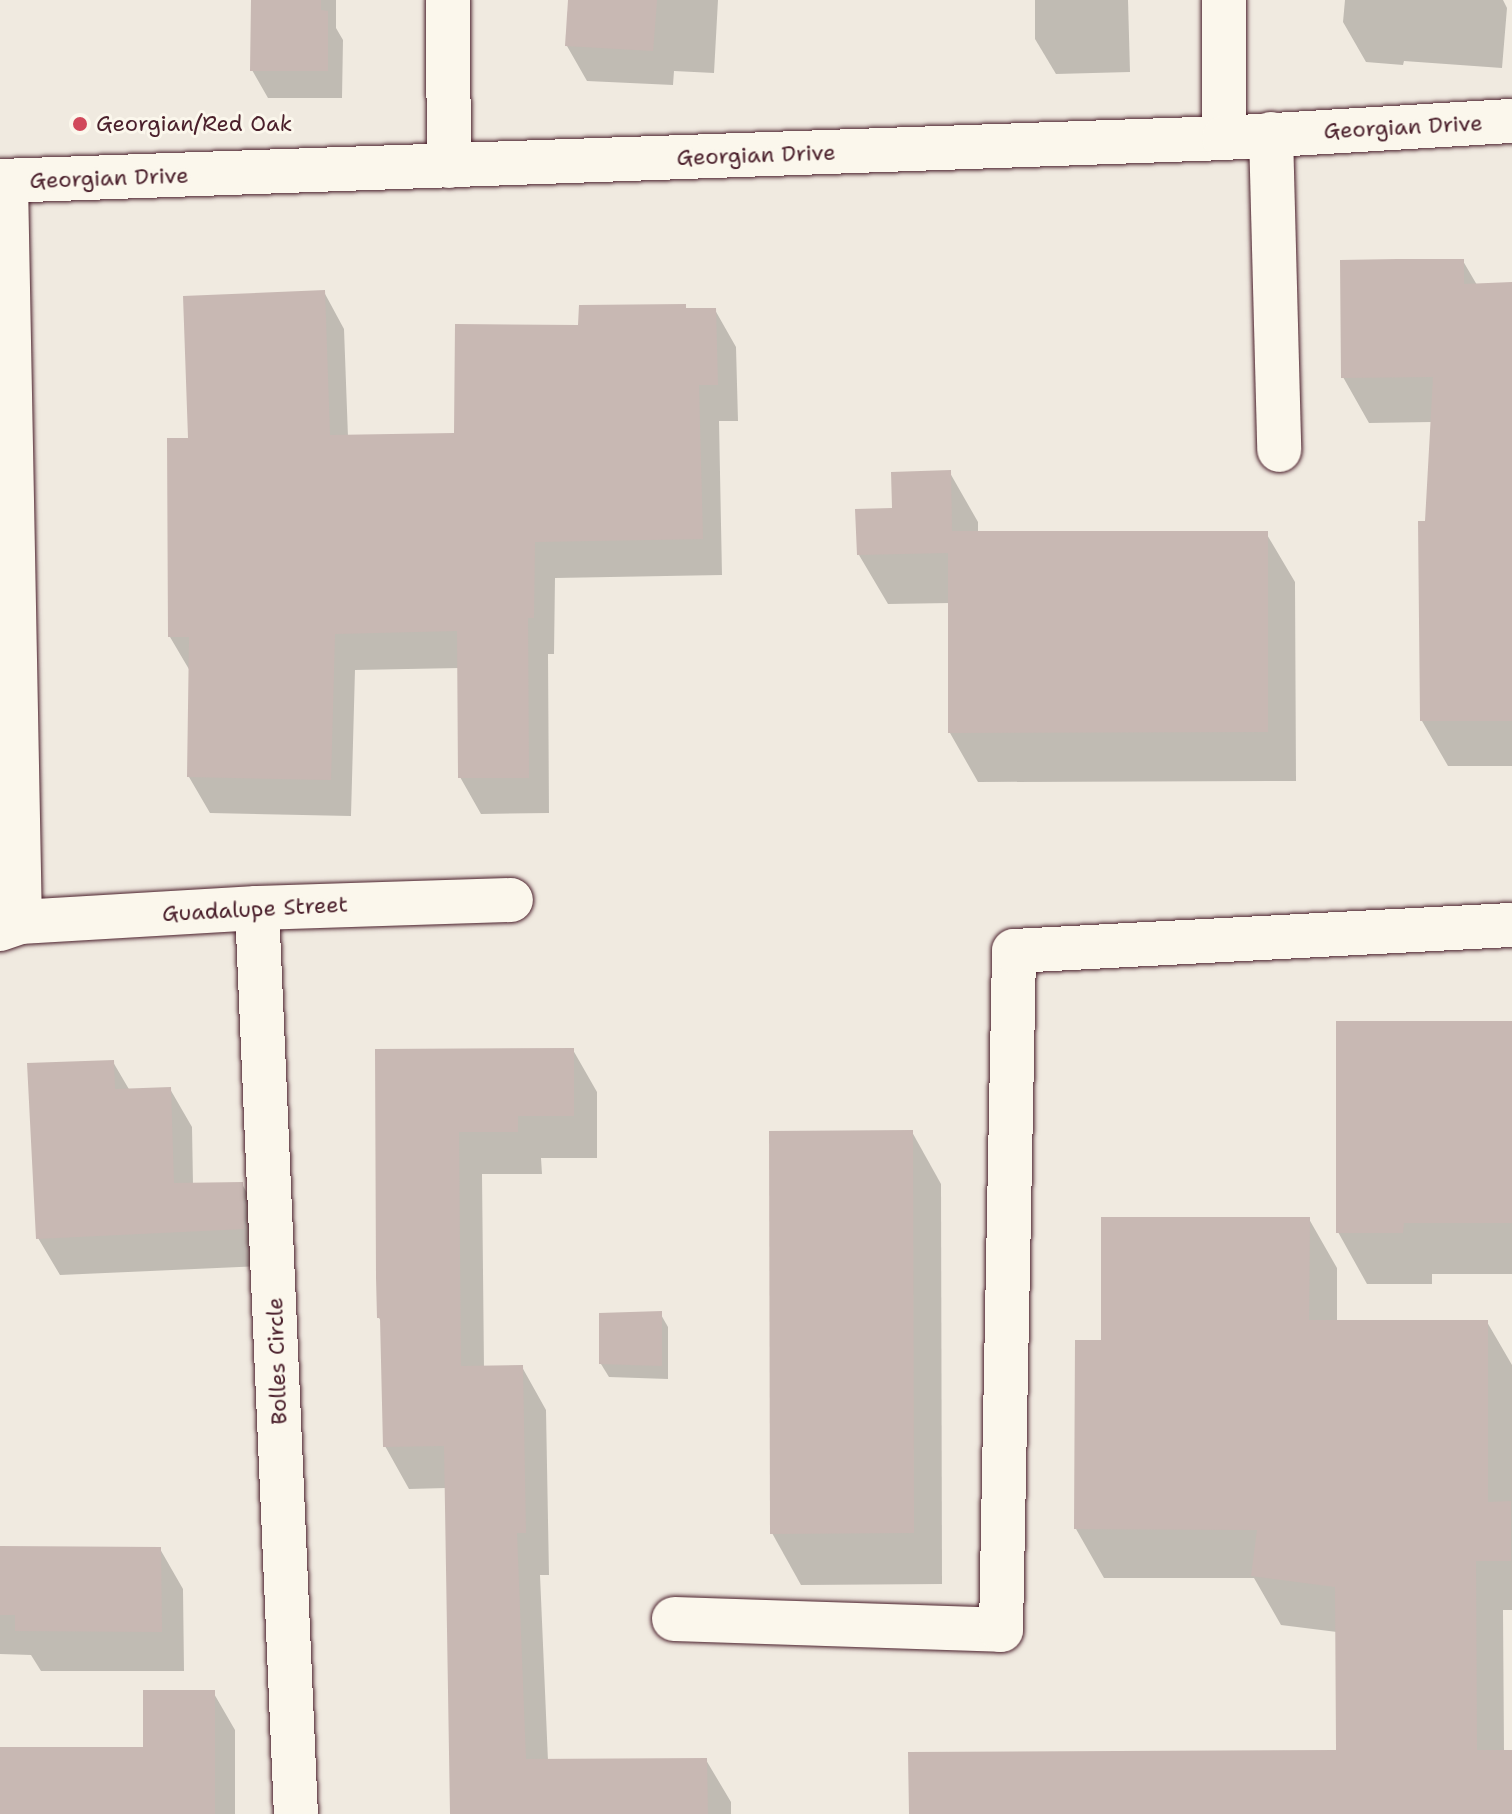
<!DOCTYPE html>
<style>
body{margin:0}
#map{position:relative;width:1512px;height:1814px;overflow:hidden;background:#f0eae0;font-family:"Shantell Sans",sans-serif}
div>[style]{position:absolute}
.shadow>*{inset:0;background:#0003}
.building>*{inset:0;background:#c8b8b3}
.roads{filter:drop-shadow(0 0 2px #4a1f2b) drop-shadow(0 0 2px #4a1f2b)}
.minor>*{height:44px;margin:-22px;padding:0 22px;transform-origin:22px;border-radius:22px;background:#fbf7ec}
.dots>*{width:22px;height:22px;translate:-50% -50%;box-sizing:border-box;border:4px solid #fbf7ec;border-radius:50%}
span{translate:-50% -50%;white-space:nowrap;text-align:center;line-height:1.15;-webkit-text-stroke:6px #fbf7ec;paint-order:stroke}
.poi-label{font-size:22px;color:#4a1f2b}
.left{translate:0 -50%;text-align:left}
.street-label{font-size:22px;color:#4a1f2b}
</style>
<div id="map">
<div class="shadow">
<i style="clip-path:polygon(253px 0,336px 0,336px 28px,343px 40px,342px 98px,268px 98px,252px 70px)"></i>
<i style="clip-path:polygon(570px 0,718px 0,714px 73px,674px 71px,673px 85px,587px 81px,567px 46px)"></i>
<i style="clip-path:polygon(1035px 0,1128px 0,1130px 72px,1056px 74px,1035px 39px)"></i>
<i style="clip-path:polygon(1345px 0,1503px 0,1507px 8px,1502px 68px,1404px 61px,1403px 65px,1366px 62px,1343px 22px)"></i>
<i style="clip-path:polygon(1463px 261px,1477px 285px,1512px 284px,1512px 766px,1448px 766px,1422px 721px,1432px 422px,1369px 423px,1343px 377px)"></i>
<i style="clip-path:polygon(324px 292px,344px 329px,348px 437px,456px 435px,580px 327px,685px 306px,687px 310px,715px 310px,736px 347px,738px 421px,719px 421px,722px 575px,555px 578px,554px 654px,548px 654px,549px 813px,481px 814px,460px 777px,460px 668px,355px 670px,351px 816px,210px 813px,189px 777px,190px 671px,170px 637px,190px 440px)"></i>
<i style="clip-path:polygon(950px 473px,978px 522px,978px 533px,1266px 533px,1295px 582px,1296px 781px,978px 782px,950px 733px,950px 603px,888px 604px,859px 555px,894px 510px)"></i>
<i style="clip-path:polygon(1512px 1023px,1512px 1274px,1432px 1274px,1432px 1284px,1367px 1284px,1338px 1232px)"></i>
<i style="clip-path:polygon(573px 1050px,597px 1092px,597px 1158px,541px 1158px,542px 1174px,482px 1174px,484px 1368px,522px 1367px,546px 1410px,549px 1575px,540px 1575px,548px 1761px,706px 1760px,731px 1802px,731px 1814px,452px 1814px,446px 1488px,409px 1489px,385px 1446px,383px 1324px,379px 1318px,377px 1051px)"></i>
<i style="clip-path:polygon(113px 1062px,130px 1091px,170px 1089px,192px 1127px,193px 1185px,242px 1184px,263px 1221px,264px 1266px,60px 1275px,38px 1238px)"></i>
<i style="clip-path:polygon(912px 1132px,941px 1184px,942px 1584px,801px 1585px,772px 1533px)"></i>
<i style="clip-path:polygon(1309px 1219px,1337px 1268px,1337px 1322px,1487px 1322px,1512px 1365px,1512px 1610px,1503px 1610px,1504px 1752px,1512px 1752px,1512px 1814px,911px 1814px,1338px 1752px,1337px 1632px,1281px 1625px,1254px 1578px,1104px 1578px,1076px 1529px,1103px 1342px)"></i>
<i style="clip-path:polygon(660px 1313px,668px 1327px,668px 1379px,609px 1377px,601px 1364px)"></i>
<i style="clip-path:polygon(0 1548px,160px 1549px,183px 1589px,184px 1671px,41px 1671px,31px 1655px,0 1654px)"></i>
<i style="clip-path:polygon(213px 1692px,235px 1730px,235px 1814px,0 1814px,0 1749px,145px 1749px)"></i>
</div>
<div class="building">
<i style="clip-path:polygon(251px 0,321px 0,321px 10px,328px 11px,328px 71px,250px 71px)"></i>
<i style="clip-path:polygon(568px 0,657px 0,653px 51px,565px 46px)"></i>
<i style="clip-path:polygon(1397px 259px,1464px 259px,1464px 284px,1512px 282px,1512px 721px,1420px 721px,1418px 521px,1425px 521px,1433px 377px,1341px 378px,1340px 260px)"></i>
<i style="clip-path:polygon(325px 290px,330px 435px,454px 433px,455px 324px,578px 325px,579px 305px,686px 304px,686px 308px,716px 308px,718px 385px,699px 385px,703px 539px,535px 542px,534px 618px,528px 618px,529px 778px,458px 778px,457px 631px,335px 634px,331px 780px,187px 777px,189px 637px,168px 637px,167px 438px,188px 438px,183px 296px)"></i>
<i style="clip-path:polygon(951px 470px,952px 531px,1268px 531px,1268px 732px,948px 733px,948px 553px,857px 555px,855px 509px,892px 508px,891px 472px)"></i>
<i style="clip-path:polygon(1336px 1021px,1512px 1021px,1512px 1223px,1404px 1223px,1403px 1233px,1336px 1233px)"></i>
<i style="clip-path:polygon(574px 1048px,574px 1116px,518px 1116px,518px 1132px,459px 1132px,461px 1366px,523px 1365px,526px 1533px,517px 1533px,526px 1759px,707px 1758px,708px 1814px,450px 1814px,444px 1446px,383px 1447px,380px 1318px,377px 1318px,376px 1278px,375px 1049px)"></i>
<i style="clip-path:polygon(114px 1060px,115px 1089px,171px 1087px,174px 1183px,243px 1182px,244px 1229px,36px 1239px,27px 1063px)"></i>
<i style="clip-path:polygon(913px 1130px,914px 1533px,770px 1534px,769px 1131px)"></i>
<i style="clip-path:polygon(1101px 1217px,1310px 1217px,1309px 1320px,1488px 1320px,1488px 1502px,1511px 1501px,1511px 1561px,1476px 1561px,1477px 1750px,1512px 1750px,1512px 1814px,909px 1814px,908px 1752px,1336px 1750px,1335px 1587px,1251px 1576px,1257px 1530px,1074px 1529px,1075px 1340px,1101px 1340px)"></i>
<i style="clip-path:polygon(662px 1311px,662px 1366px,599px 1364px,599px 1313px)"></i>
<i style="clip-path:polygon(0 1546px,161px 1547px,162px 1632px,15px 1631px,15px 1615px,0 1615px)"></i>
<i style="clip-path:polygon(143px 1690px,215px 1690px,215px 1814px,0 1814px,0 1747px,143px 1747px)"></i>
</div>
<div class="roads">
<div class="minor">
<i style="left:448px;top:0;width:166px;rotate:89.7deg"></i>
<i style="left:1271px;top:134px;width:316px;rotate:88.5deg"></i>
<i style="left:1224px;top:138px;width:138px;rotate:-90deg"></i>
<i style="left:0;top:181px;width:1225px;rotate:-2.01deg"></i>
<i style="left:1224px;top:138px;width:289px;rotate:-3.4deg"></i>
<i style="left:6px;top:182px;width:740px;rotate:88.92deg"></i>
<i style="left:257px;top:908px;width:907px;rotate:87.54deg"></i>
<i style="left:0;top:929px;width:21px;rotate:-19deg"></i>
<i style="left:20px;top:922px;width:237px;rotate:-3.4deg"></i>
<i style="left:257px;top:908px;width:254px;rotate:-1.8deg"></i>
<i style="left:674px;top:1619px;width:327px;rotate:1.9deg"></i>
<i style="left:1001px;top:1630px;width:679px;rotate:-88.9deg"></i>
<i style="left:1014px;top:951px;width:499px;rotate:-3deg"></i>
</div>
</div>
<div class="dots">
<i style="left:80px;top:124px;background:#d1495b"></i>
</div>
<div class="poi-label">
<span class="left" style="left:96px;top:124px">Georgian/Red Oak</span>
</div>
<div class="street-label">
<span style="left:1403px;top:127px;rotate:-3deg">Georgian Drive</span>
<span style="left:756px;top:155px;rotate:-2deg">Georgian Drive</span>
<span style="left:109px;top:178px;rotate:-2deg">Georgian Drive</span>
<span style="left:255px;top:909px;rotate:-3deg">Guadalupe Street</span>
<span style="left:277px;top:1361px;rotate:-92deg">Bolles Circle</span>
</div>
</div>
